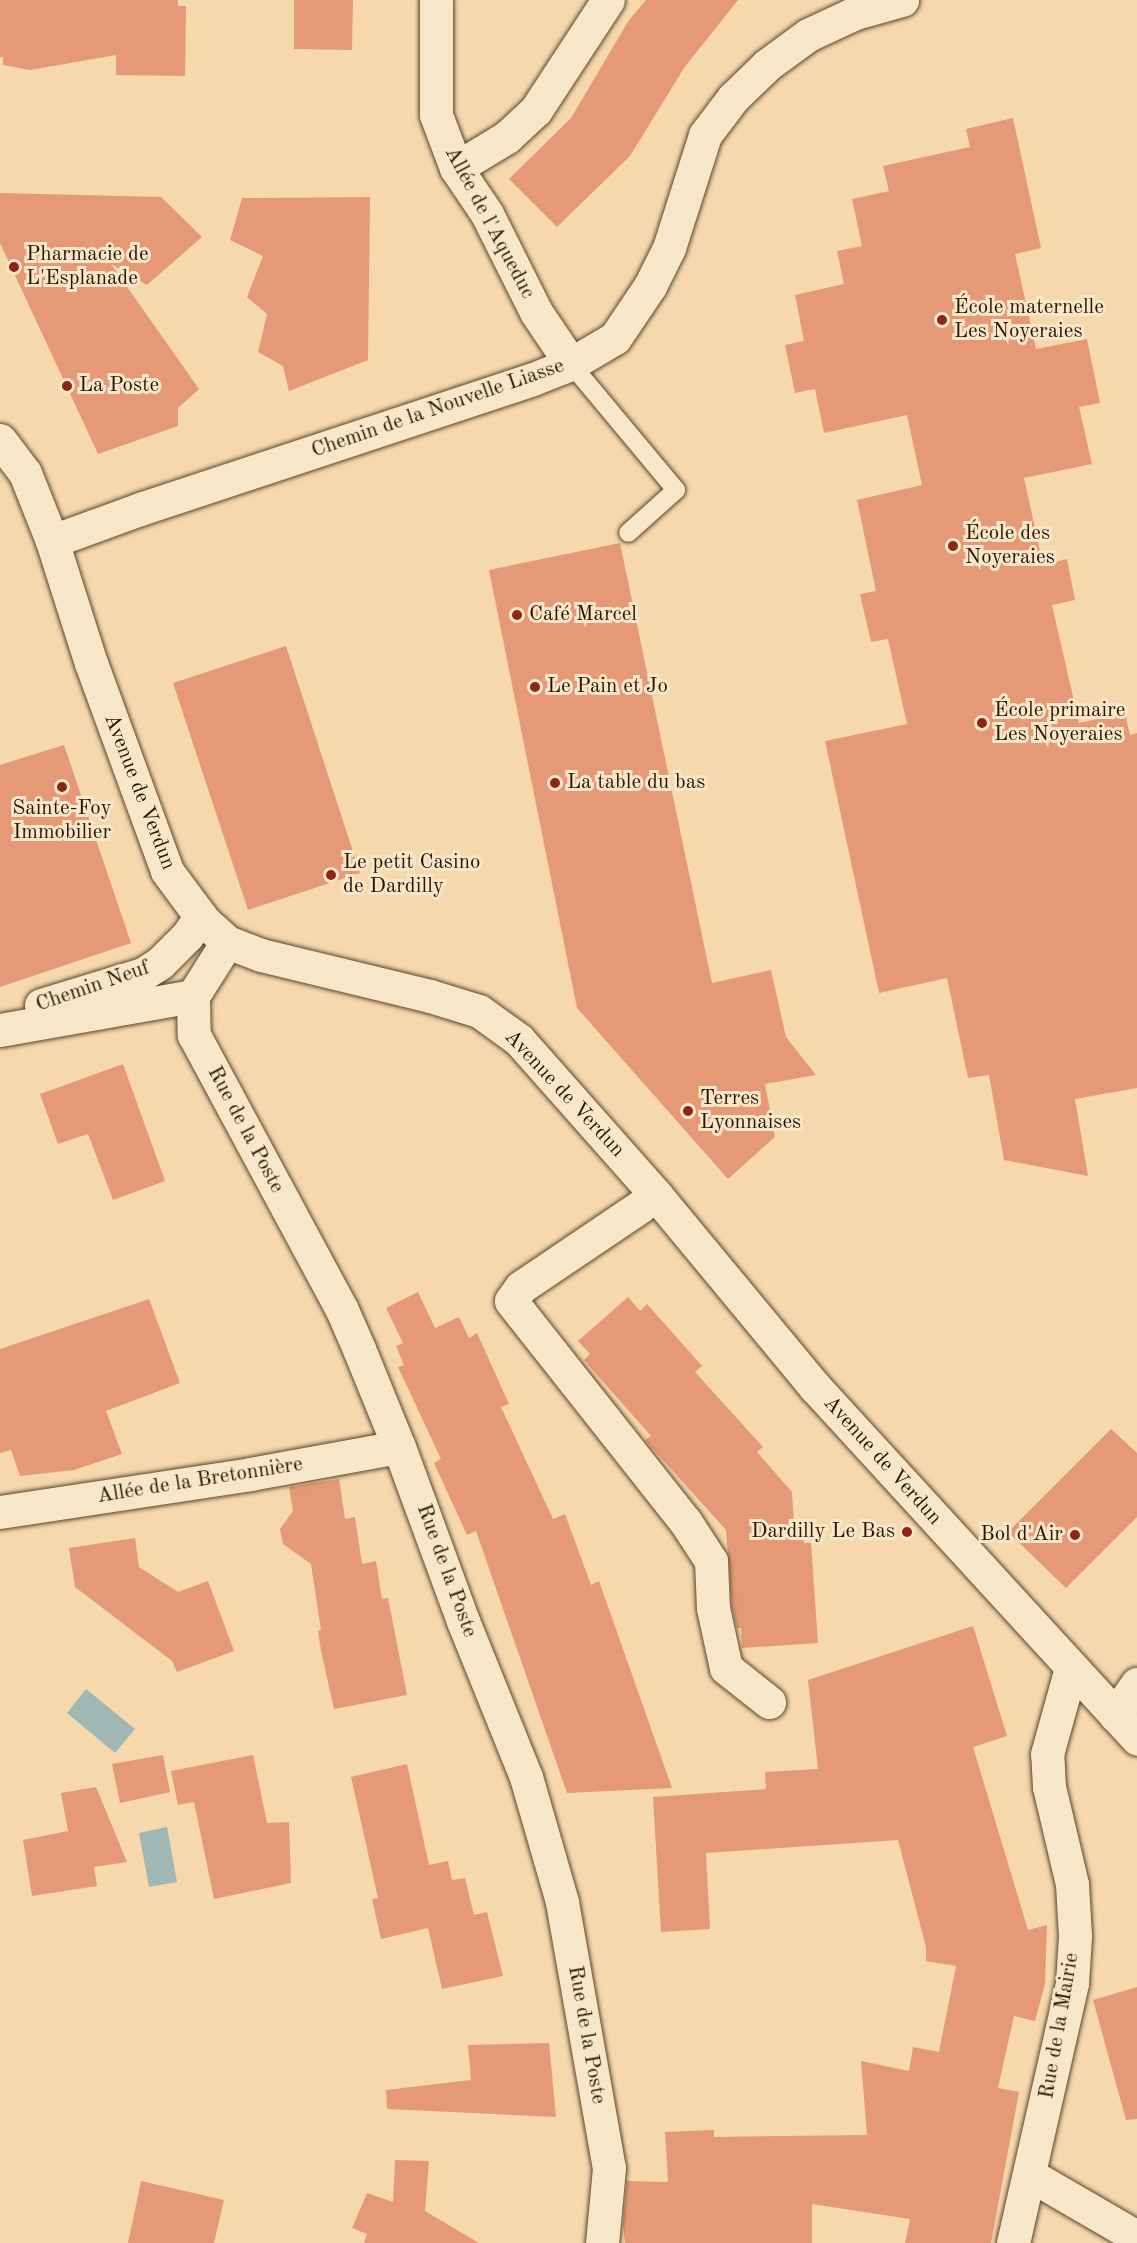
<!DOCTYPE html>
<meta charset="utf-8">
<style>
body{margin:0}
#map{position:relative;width:1137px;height:2243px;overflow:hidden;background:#f5d8ac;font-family:"Old Standard TT",serif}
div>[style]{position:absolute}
.water>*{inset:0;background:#a0b8b4}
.building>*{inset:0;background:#e69977}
.roads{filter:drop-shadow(0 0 2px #5a462c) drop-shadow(0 0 2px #5a462c)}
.lane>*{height:18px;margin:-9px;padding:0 9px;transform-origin:9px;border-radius:9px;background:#f8e6c9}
.street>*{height:33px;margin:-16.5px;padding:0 16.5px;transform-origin:16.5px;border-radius:16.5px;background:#f8e6c9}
.secondary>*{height:33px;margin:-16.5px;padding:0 16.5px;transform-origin:16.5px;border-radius:16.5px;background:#f8e6c9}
.dots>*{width:16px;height:16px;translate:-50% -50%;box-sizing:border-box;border:3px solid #f8e6c9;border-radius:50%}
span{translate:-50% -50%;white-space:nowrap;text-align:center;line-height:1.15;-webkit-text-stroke:6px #f8e6c9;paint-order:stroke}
.street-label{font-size:21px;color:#271502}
.poi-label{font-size:21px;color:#271502}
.left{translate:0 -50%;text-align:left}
.right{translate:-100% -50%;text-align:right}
</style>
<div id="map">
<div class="water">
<i style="clip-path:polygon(86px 1689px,135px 1729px,115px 1753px,67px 1713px)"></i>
<i style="clip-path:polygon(167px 1827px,177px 1882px,149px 1887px,139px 1833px)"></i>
</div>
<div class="building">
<i style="clip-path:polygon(0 0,178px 0,178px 6px,186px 6px,185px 76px,116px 75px,116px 55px,30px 70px,3px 65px,3px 57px,0 57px)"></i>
<i style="clip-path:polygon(294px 0,353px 0,352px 50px,294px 49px)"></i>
<i style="clip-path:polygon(646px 0,738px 0,684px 68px,630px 156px,557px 227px,509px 179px,571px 118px,629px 20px)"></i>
<i style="clip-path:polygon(1013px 118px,1041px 248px,1015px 254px,1036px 349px,1087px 339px,1100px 403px,1079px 407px,1092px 464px,1024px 478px,1043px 565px,1067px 559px,1075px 600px,1052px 605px,1079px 723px,1125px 713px,1130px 735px,1137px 733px,1137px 1088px,1075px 1099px,1088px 1176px,1004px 1160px,989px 1075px,968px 1078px,947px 978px,879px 993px,825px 741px,907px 724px,888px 639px,871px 642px,860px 594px,876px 591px,857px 500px,922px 485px,907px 415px,824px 433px,815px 389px,795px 393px,785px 345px,804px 341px,795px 295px,844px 284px,837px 251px,862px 246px,852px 199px,889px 191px,883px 166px,970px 147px,966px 129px)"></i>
<i style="clip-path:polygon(0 193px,161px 197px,202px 237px,147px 285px,111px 264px,199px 389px,178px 408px,178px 426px,98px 454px,0 243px)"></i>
<i style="clip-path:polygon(370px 197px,368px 360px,289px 391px,283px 366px,258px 352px,267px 314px,247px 297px,263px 256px,230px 240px,242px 198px)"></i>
<i style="clip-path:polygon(620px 543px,712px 983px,771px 970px,786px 1037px,816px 1075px,765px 1084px,775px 1137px,728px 1179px,577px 1008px,489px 570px)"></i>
<i style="clip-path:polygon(286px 646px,360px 873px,248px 910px,173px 683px)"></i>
<i style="clip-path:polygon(64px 745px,131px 943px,0 987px,0 765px)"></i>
<i style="clip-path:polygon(123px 1064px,165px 1181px,113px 1200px,88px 1134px,58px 1144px,40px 1094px)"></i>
<i style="clip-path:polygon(418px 1292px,435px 1328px,459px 1317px,469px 1338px,477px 1333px,509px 1404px,501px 1407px,553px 1519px,565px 1514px,591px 1585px,599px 1581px,672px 1788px,567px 1793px,476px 1531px,467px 1535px,434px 1463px,441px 1459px,398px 1367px,404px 1365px,396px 1346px,403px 1343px,386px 1308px)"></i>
<i style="clip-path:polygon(628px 1297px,640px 1311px,647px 1304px,702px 1366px,695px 1372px,763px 1447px,757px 1452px,792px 1492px,794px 1524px,802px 1523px,804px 1543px,811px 1543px,818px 1643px,742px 1648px,741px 1628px,737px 1628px,732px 1606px,726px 1530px,645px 1440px,651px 1436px,584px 1360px,590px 1354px,578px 1341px)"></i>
<i style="clip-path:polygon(149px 1299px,180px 1383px,106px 1411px,122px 1454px,74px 1470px,20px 1476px,11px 1450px,0 1453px,0 1349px)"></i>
<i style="clip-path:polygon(1111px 1429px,1137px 1453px,1137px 1517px,1066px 1588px,1008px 1532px)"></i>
<i style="clip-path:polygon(339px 1479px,345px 1519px,355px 1517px,362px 1564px,376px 1561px,382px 1599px,388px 1598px,407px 1695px,334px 1709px,321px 1651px,318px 1631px,321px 1630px,311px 1564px,283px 1544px,280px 1529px,293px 1511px,289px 1487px)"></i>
<i style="clip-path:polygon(135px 1538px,139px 1567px,178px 1592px,208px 1581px,234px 1651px,177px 1672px,172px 1661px,75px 1587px,69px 1548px)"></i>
<i style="clip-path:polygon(973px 1626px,1007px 1736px,973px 1747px,1028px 1930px,1047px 1925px,1045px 1984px,1035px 2021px,1014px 2016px,998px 2088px,1019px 2092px,991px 2243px,905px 2243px,910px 2219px,812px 2204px,812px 2243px,625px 2243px,623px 2224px,627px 2181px,668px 2182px,665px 2132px,714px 2130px,714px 2137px,867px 2135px,861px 2061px,909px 2071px,913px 2047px,939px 2052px,956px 1966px,926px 1961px,926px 1947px,898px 1840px,706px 1853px,710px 1929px,661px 1932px,653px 1797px,766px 1789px,765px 1772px,818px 1769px,808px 1680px)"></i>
<i style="clip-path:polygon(163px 1755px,170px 1792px,120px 1803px,112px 1764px)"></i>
<i style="clip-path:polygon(253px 1755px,267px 1823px,289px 1822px,291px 1883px,214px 1899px,194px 1802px,178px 1805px,171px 1771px)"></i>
<i style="clip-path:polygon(407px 1764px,429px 1865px,448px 1861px,452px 1880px,465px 1878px,474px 1915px,487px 1912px,503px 1976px,442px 1989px,428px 1928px,381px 1939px,372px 1899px,378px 1898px,351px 1777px)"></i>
<i style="clip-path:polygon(96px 1787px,127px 1862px,94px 1867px,97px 1886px,32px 1896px,23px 1840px,68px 1831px,61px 1793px)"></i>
<i style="clip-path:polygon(1137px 1987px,1137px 2119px,1126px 2120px,1093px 2000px)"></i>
<i style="clip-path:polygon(549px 2043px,556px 2117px,387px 2109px,386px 2090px,471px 2080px,468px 2045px)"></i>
<i style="clip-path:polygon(395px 2160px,429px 2161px,425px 2211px,479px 2243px,364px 2243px,367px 2234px,352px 2228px,367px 2193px,393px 2202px)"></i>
<i style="clip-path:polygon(141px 2181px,224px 2200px,214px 2243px,128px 2243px)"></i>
</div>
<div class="roads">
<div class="lane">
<i style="left:571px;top:364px;width:164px;rotate:50.2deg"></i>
<i style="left:676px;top:490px;width:64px;rotate:138.1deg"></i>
</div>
<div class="street">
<i style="left:436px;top:0;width:115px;rotate:90deg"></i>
<i style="left:436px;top:115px;width:57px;rotate:69.3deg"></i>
<i style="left:456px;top:168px;width:55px;rotate:56deg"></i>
<i style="left:487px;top:214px;width:110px;rotate:63.4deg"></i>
<i style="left:536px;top:312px;width:63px;rotate:56.1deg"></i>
<i style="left:456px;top:168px;width:60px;rotate:-31.3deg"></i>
<i style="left:507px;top:137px;width:40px;rotate:-43deg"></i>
<i style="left:536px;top:110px;width:131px;rotate:-56.8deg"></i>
<i style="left:52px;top:541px;width:94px;rotate:-20deg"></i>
<i style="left:140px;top:509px;width:414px;rotate:-18.3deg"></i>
<i style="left:533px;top:379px;width:41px;rotate:-21.5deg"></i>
<i style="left:571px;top:364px;width:51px;rotate:-30.6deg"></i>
<i style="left:615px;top:338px;width:63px;rotate:-56.1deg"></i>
<i style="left:650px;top:286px;width:42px;rotate:-63.4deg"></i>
<i style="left:669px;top:248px;width:119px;rotate:-72.3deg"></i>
<i style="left:705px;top:135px;width:46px;rotate:-52.9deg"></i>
<i style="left:733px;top:98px;width:47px;rotate:-44.1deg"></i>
<i style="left:767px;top:65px;width:51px;rotate:-36.2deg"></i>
<i style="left:808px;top:35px;width:52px;rotate:-25.1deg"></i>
<i style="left:855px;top:13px;width:49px;rotate:-15.5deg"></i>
<i style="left:193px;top:996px;width:39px;rotate:89deg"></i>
<i style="left:194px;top:1035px;width:312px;rotate:61.7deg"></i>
<i style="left:342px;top:1310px;width:43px;rotate:66.4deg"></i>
<i style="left:359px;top:1349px;width:106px;rotate:67.8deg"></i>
<i style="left:399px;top:1447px;width:185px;rotate:69.8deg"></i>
<i style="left:463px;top:1621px;width:168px;rotate:68deg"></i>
<i style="left:526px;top:1777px;width:130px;rotate:73.9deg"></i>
<i style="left:562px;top:1902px;width:270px;rotate:80deg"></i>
<i style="left:609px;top:2168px;width:75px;rotate:95.3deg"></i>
<i style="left:641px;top:1206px;width:145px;rotate:146deg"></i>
<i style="left:521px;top:1287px;width:17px;rotate:126deg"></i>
<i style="left:511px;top:1301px;width:280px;rotate:51.7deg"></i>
<i style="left:685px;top:1521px;width:48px;rotate:57deg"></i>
<i style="left:711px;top:1561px;width:47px;rotate:87.6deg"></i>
<i style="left:713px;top:1608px;width:61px;rotate:77.8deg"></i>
<i style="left:726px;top:1668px;width:55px;rotate:38.3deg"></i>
<i style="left:0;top:1512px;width:253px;rotate:-8.6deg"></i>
<i style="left:250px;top:1474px;width:151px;rotate:-10.3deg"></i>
<i style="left:1115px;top:1715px;width:38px;rotate:-55deg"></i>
<i style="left:1030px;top:2175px;width:124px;rotate:30.1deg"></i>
<i style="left:1013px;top:2243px;width:267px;rotate:-77.2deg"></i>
<i style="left:1072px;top:1983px;width:47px;rotate:-86.3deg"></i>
<i style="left:1075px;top:1936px;width:52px;rotate:-93.3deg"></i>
<i style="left:1072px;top:1884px;width:100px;rotate:-103.3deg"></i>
<i style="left:1049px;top:1787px;width:33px;rotate:-93deg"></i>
<i style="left:1047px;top:1754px;width:89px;rotate:-74.4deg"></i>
</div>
<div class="secondary">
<i style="left:0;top:440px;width:41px;rotate:52.9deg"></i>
<i style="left:25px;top:473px;width:73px;rotate:68.3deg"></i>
<i style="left:52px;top:541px;width:128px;rotate:72.3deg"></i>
<i style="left:91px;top:663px;width:221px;rotate:69.9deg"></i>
<i style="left:167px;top:871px;width:62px;rotate:53.5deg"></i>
<i style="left:204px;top:921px;width:31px;rotate:42deg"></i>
<i style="left:227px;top:942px;width:36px;rotate:21deg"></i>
<i style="left:261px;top:955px;width:174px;rotate:13.6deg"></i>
<i style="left:430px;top:996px;width:51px;rotate:17deg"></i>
<i style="left:479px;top:1011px;width:49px;rotate:35.9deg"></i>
<i style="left:519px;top:1040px;width:207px;rotate:48.5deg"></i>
<i style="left:656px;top:1195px;width:249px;rotate:50.4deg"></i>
<i style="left:815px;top:1387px;width:477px;rotate:47.5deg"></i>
<i style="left:41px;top:1005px;width:107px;rotate:-16.9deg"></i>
<i style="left:143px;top:974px;width:20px;rotate:-33deg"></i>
<i style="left:160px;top:963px;width:38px;rotate:-45deg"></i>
<i style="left:187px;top:936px;width:24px;rotate:-55deg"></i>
<i style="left:0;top:1030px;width:196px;rotate:-10deg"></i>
<i style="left:193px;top:996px;width:64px;rotate:-57.8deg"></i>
</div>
</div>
<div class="dots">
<i style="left:14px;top:267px;background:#8f2418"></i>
<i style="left:942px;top:320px;background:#8f2418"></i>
<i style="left:67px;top:386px;background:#8f2418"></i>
<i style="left:953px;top:546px;background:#8f2418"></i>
<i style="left:517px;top:615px;background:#8f2418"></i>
<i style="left:535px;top:687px;background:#8f2418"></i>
<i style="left:982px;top:723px;background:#8f2418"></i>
<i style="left:555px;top:783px;background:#8f2418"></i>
<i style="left:62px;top:787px;background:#8f2418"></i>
<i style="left:331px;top:875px;background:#8f2418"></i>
<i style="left:688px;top:1111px;background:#8f2418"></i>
<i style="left:907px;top:1532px;background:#8f2418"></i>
<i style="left:1075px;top:1535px;background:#8f2418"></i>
</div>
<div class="street-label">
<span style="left:489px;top:223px;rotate:62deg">Allée de l'Aqueduc</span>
<span style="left:438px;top:409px;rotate:-19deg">Chemin de la Nouvelle Liasse</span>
<span style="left:139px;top:792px;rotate:69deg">Avenue de Verdun</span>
<span style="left:93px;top:987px;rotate:-19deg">Chemin Neuf</span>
<span style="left:564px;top:1094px;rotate:47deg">Avenue de Verdun</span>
<span style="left:245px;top:1130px;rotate:62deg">Rue de la Poste</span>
<span style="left:882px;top:1461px;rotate:48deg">Avenue de Verdun</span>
<span style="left:200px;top:1481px;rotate:-9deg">Allée de la Bretonnière</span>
<span style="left:446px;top:1571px;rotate:70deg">Rue de la Poste</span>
<span style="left:1060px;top:2026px;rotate:-80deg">Rue de la Mairie</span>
<span style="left:586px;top:2035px;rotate:80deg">Rue de la Poste</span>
</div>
<div class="poi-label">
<span class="left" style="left:26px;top:267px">Pharmacie de<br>L'Esplanade</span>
<span class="left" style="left:954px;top:320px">École maternelle<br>Les Noyeraies</span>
<span class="left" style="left:79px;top:386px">La Poste</span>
<span class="left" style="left:965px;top:546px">École des<br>Noyeraies</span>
<span class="left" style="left:529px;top:615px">Café Marcel</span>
<span class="left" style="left:547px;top:687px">Le Pain et Jo</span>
<span class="left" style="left:994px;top:723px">École primaire<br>Les Noyeraies</span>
<span class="left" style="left:567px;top:783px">La table du bas</span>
<span style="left:62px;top:821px">Sainte-Foy<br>Immobilier</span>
<span class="left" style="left:343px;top:875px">Le petit Casino<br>de Dardilly</span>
<span class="left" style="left:700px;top:1111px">Terres<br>Lyonnaises</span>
<span class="right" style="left:895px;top:1532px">Dardilly Le Bas</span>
<span class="right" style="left:1063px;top:1535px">Bol d'Air</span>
</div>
</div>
